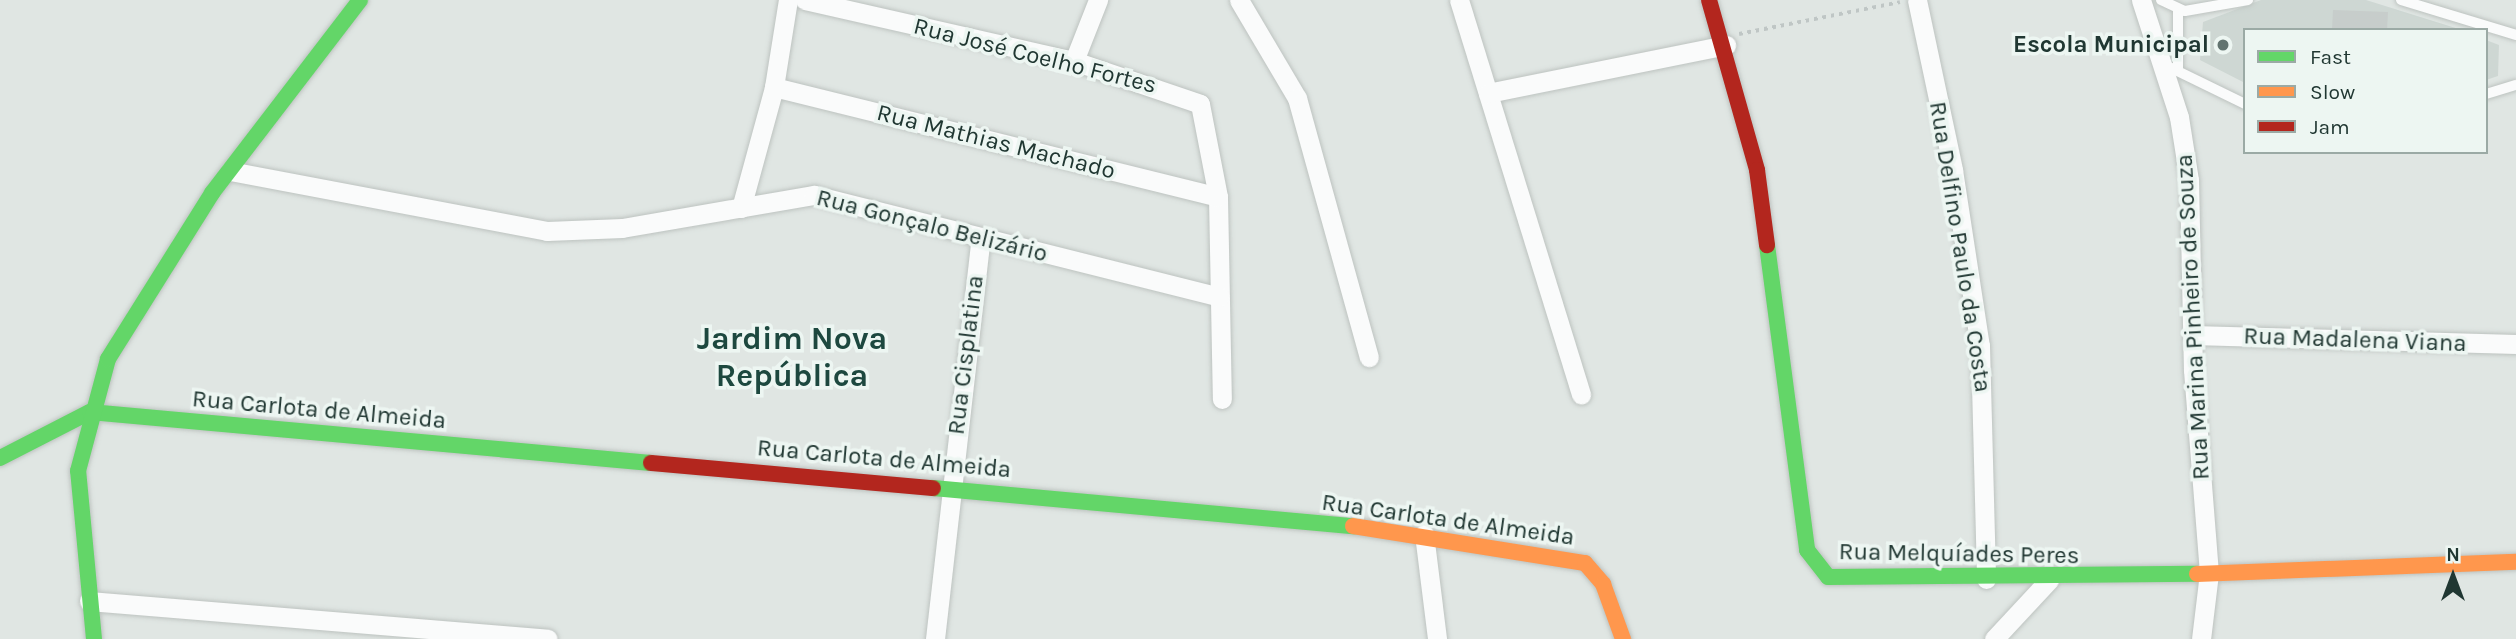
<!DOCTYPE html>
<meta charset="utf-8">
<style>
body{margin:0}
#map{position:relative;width:2516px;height:639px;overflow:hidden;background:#e0e6e3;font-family:Karla,sans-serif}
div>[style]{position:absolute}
.built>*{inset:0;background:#ced7d3}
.building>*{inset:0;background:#c7cdcb}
.path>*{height:3.5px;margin-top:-1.75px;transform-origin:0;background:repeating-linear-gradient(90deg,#bfc6c5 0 3.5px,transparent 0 8.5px)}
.roads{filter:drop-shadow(0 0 2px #bdc3c0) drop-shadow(0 0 2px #bdc3c0)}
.lane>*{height:10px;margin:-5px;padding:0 5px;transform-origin:5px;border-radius:5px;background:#fafbfb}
.street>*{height:19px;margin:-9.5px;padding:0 9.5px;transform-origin:9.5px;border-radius:9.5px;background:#fafbfb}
.fast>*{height:16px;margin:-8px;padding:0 8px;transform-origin:8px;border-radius:8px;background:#63d668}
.slow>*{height:16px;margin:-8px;padding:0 8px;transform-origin:8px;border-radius:8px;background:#ff974d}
.jam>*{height:16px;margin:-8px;padding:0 8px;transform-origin:8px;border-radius:8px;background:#b3261e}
.dots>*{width:19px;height:19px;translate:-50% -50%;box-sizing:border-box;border:4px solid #edf6f2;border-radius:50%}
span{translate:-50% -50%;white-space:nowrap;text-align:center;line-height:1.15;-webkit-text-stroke:7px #edf6f2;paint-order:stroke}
.poi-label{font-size:24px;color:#203732;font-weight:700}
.right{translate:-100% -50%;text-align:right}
.street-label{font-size:24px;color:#203732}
.district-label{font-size:32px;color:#1d483f;font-weight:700}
.legend{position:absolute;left:2243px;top:28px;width:245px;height:126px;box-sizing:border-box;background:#edf6f2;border:2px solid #9baaa5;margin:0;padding:9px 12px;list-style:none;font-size:21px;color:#203732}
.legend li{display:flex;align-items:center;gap:14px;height:35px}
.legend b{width:35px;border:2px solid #9baaa5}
.north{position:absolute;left:2418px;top:541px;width:70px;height:70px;-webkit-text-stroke:5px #edf6f2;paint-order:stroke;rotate:0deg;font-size:19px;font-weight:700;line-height:28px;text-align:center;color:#203732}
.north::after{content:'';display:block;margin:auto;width:24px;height:32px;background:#203732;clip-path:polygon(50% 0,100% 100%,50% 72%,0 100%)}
</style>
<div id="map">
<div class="built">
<i style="clip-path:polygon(2261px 0,2366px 0,2462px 30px,2245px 30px,2245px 83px,2200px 60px,2203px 22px)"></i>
<i style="clip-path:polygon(2486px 40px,2499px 45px,2498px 76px,2486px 80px)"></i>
</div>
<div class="building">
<i style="clip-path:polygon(2333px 10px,2388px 12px,2387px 30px,2332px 30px)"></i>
</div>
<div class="path">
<i style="left:1739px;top:34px;width:164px;rotate:-11.2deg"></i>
</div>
<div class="roads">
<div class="lane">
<i style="left:2161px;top:0;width:26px;rotate:25deg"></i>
<i style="left:2185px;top:11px;width:64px;rotate:-9.9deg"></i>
<i style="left:2401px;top:0;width:120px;rotate:16.9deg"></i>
<i style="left:2178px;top:10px;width:58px;rotate:90deg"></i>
<i style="left:2161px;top:63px;width:93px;rotate:26deg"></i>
<i style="left:2486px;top:94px;width:31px;rotate:-17deg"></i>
</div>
<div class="street">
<i style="left:805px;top:0;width:276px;rotate:12.8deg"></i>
<i style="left:1074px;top:61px;width:133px;rotate:18.8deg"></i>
<i style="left:1200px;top:104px;width:95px;rotate:79deg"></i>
<i style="left:1218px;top:197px;width:202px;rotate:88.9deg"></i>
<i style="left:1239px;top:0;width:114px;rotate:59.4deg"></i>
<i style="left:1297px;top:98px;width:269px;rotate:74.5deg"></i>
<i style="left:1459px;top:0;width:413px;rotate:72.8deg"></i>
<i style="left:1917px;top:0;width:174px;rotate:78deg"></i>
<i style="left:1953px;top:170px;width:178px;rotate:81.3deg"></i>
<i style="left:1980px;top:346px;width:233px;rotate:88.5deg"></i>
<i style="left:2141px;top:0;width:123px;rotate:72deg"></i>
<i style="left:2179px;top:117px;width:64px;rotate:81deg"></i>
<i style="left:2189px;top:180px;width:190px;rotate:88.8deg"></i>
<i style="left:2193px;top:370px;width:204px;rotate:85.5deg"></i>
<i style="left:2209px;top:573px;width:66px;rotate:96.9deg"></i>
<i style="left:1074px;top:61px;width:66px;rotate:-68.5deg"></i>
<i style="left:774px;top:87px;width:457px;rotate:13.9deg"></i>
<i style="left:1488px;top:93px;width:243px;rotate:-11.4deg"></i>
<i style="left:230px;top:171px;width:323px;rotate:10.7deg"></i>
<i style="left:547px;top:231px;width:75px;rotate:-2.3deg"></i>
<i style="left:622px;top:228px;width:195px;rotate:-9.8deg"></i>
<i style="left:814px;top:195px;width:418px;rotate:14.1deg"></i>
<i style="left:741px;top:208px;width:125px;rotate:-74.7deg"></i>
<i style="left:774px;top:87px;width:88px;rotate:-80.9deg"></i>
<i style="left:2193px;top:335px;width:323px;rotate:1.6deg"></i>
<i style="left:1424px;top:534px;width:106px;rotate:82.9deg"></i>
<i style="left:89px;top:601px;width:460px;rotate:4.7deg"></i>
<i style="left:935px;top:639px;width:404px;rotate:-83.5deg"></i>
<i style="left:1994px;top:639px;width:81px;rotate:-47deg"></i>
</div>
<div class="fast">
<i style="left:1767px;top:245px;width:308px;rotate:82.5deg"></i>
<i style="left:1807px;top:550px;width:34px;rotate:52deg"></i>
<i style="left:1828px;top:577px;width:369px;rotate:-0.5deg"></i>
<i style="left:0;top:458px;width:101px;rotate:-27.1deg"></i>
<i style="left:90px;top:412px;width:563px;rotate:5.19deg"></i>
<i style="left:933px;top:488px;width:422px;rotate:5.2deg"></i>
<i style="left:94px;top:639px;width:169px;rotate:-95.4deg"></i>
<i style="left:78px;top:471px;width:116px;rotate:-75deg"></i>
<i style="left:108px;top:359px;width:196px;rotate:-57.9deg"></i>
<i style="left:212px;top:193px;width:243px;rotate:-52.5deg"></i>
</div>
<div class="slow">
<i style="left:1353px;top:526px;width:235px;rotate:9.1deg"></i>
<i style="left:1585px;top:563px;width:28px;rotate:49deg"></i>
<i style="left:1603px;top:584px;width:59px;rotate:70deg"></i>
<i style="left:2197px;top:574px;width:319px;rotate:-2.2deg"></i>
</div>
<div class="jam">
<i style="left:1709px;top:0;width:177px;rotate:74.2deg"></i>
<i style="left:1757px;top:170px;width:76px;rotate:82.4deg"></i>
<i style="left:651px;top:463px;width:283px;rotate:5.1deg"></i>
</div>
</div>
<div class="dots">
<i style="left:2223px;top:45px;background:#637470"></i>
</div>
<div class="poi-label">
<span class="right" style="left:2209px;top:45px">Escola Municipal</span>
</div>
<div class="street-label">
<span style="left:1035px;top:56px;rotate:14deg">Rua José Coelho Fortes</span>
<span style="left:996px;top:142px;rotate:14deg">Rua Mathias Machado</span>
<span style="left:932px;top:226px;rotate:14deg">Rua Gonçalo Belizário</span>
<span style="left:1960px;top:247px;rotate:81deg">Rua Delfino Paulo da Costa</span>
<span style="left:2193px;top:317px;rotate:-93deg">Rua Marina Pinheiro de Souza</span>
<span style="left:2355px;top:340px;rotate:2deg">Rua Madalena Viana</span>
<span style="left:966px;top:355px;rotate:-83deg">Rua Cisplatina</span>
<span style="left:319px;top:410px;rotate:5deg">Rua Carlota de Almeida</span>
<span style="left:884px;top:459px;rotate:5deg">Rua Carlota de Almeida</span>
<span style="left:1448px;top:520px;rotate:8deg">Rua Carlota de Almeida</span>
<span style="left:1959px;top:554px;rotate:1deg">Rua Melquíades Peres</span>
</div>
<div class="district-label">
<span style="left:792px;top:358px">Jardim Nova<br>República</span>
</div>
<ul class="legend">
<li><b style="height:9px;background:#63d668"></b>Fast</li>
<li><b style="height:9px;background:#ff974d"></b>Slow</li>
<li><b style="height:9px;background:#b3261e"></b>Jam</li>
</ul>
<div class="north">N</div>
</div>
